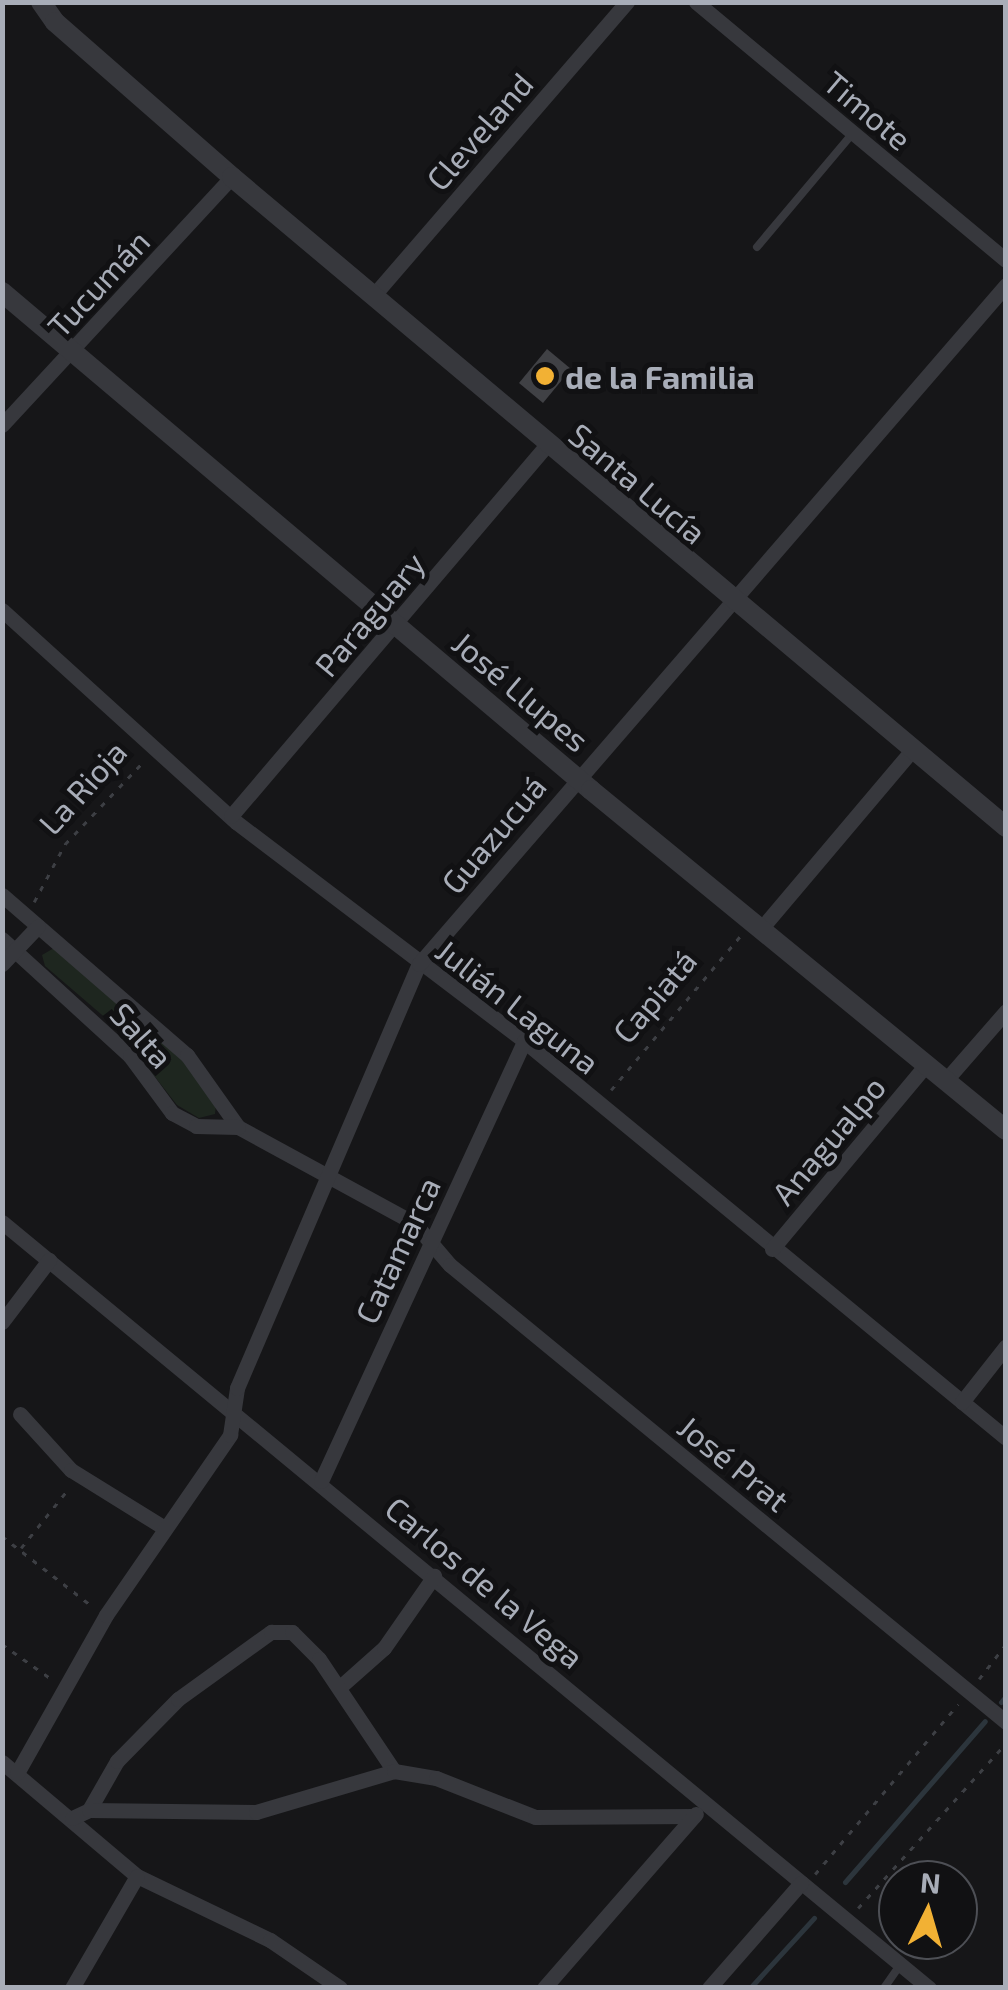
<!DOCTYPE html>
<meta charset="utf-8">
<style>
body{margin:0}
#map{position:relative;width:1008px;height:1990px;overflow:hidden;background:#161618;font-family:"Exo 2",sans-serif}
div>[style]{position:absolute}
.green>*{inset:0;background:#1e261f}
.stream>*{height:5px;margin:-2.5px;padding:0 2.5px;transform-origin:2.5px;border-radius:2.5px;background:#2c353c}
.building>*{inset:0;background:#404145}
.path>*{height:2.5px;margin-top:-1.25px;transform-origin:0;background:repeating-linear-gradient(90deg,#3d3f44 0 5px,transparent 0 13px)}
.service>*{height:8px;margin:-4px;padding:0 4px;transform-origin:4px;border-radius:4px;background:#37383d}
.minor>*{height:15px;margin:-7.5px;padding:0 7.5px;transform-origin:7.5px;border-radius:7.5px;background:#37383d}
.tertiary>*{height:20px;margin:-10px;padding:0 10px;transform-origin:10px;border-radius:10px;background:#37383d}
.dots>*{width:28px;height:28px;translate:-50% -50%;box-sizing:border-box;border:5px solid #111113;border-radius:50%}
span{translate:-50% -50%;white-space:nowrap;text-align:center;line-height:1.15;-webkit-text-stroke:10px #111113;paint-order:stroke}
.street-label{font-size:32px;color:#a8adb8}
.poi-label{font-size:32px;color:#a8adb8;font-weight:700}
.left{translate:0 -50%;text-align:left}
.frame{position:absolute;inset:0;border:5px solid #a8adb8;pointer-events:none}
.north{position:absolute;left:878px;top:1860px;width:100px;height:100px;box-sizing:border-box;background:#111113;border:2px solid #4d4f55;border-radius:50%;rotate:5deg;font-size:28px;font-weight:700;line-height:40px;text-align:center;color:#a8adb8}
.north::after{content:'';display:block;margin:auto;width:35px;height:45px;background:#f2b134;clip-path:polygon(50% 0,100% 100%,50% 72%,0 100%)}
</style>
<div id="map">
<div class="green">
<i style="clip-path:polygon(54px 948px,166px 1038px,216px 1104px,215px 1114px,199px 1118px,177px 1105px,116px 1027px,45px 966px,42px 955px)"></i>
</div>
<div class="stream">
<i style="left:1001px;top:1702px;width:8px;rotate:-50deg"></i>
<i style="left:845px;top:1882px;width:213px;rotate:-49deg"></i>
<i style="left:750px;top:1988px;width:95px;rotate:-47.6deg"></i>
</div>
<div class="building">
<i style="clip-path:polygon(547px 349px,571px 369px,543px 403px,519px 383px)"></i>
</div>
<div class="path">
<i style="left:34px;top:902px;width:66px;rotate:-61.9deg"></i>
<i style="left:65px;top:844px;width:116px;rotate:-46.4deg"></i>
<i style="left:611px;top:1090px;width:202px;rotate:-50deg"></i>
<i style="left:2px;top:1536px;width:114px;rotate:37.9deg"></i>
<i style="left:21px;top:1548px;width:77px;rotate:-51.3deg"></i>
<i style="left:2px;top:1644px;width:59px;rotate:35.3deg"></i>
<i style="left:979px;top:1679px;width:44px;rotate:-52.4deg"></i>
<i style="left:815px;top:1874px;width:222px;rotate:-49.9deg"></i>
<i style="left:858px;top:1908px;width:222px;rotate:-48.1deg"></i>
</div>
<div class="service">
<i style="left:757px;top:247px;width:149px;rotate:-49.9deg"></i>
<i style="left:884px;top:1988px;width:29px;rotate:-55deg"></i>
</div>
<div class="minor">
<i style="left:696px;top:2px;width:403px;rotate:39.8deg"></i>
<i style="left:373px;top:296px;width:389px;rotate:-49.2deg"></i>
<i style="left:2px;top:425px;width:338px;rotate:-47.2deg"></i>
<i style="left:2px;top:610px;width:316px;rotate:42.2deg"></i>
<i style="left:236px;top:822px;width:362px;rotate:37.2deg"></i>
<i style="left:524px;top:1041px;width:624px;rotate:39.48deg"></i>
<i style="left:231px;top:816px;width:487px;rotate:-49.6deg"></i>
<i style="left:2px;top:895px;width:245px;rotate:40.9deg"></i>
<i style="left:187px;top:1055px;width:88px;rotate:54.7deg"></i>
<i style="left:238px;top:1127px;width:200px;rotate:28.6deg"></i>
<i style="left:414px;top:1223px;width:55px;rotate:49.4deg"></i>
<i style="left:450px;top:1265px;width:720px;rotate:39.42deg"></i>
<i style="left:760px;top:930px;width:236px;rotate:-49.8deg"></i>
<i style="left:2px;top:939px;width:173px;rotate:42.4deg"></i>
<i style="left:130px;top:1056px;width:71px;rotate:53.6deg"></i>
<i style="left:172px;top:1113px;width:27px;rotate:28deg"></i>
<i style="left:196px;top:1126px;width:42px;rotate:1.4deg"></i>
<i style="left:2px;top:964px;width:52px;rotate:-46.5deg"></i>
<i style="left:945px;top:1081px;width:93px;rotate:-48.9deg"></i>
<i style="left:2px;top:1222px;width:1203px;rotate:39.57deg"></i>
<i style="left:772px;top:1249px;width:240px;rotate:-50.1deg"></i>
<i style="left:2px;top:1322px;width:78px;rotate:-52.8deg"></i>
<i style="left:962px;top:1402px;width:71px;rotate:-51.8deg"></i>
<i style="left:20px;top:1414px;width:76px;rotate:47.7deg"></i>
<i style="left:71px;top:1470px;width:108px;rotate:31.8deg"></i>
<i style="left:321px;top:1481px;width:485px;rotate:-65.2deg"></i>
<i style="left:341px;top:1686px;width:57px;rotate:-41.5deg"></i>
<i style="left:384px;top:1648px;width:88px;rotate:-55.2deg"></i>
<i style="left:2px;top:1762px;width:177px;rotate:40.2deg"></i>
<i style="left:137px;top:1876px;width:148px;rotate:25.7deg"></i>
<i style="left:270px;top:1940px;width:85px;rotate:34.4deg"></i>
<i style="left:17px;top:1773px;width:181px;rotate:-60.6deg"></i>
<i style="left:106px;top:1615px;width:219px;rotate:-55.4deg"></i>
<i style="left:230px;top:1435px;width:48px;rotate:-81.5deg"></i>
<i style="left:237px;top:1388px;width:461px;rotate:-66.8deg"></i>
<i style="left:419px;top:964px;width:898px;rotate:-49.16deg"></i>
<i style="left:89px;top:1810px;width:56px;rotate:-60.3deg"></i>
<i style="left:117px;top:1761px;width:87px;rotate:-45.5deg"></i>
<i style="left:178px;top:1699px;width:115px;rotate:-35.8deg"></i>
<i style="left:271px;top:1632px;width:21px"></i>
<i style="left:292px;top:1632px;width:38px;rotate:45deg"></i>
<i style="left:319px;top:1659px;width:135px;rotate:56.2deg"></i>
<i style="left:72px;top:1818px;width:19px;rotate:-25deg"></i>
<i style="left:89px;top:1810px;width:167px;rotate:0.7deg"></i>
<i style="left:256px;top:1812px;width:144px;rotate:-16.5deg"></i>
<i style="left:394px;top:1771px;width:43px;rotate:9.5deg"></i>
<i style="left:436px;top:1778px;width:106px;rotate:21.5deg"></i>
<i style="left:535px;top:1817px;width:159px;rotate:-0.4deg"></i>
<i style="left:72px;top:1988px;width:129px;rotate:-59.9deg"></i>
<i style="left:544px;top:1988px;width:231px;rotate:-48.9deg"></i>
<i style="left:709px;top:1988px;width:140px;rotate:-48.8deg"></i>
</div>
<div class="tertiary">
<i style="left:41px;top:2px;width:24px;rotate:55deg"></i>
<i style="left:55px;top:22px;width:235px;rotate:41.2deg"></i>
<i style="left:232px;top:177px;width:1011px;rotate:40.02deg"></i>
<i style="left:2px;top:292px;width:771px;rotate:40.21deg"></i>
<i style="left:591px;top:790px;width:536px;rotate:39.33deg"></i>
</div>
<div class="dots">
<i style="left:545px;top:376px;background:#f2b134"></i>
</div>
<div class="street-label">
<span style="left:868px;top:110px;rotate:40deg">Timote</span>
<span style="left:479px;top:131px;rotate:-49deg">Cleveland</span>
<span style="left:98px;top:283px;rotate:-47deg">Tucumán</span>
<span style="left:638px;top:483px;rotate:40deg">Santa Lucía</span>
<span style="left:369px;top:614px;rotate:-50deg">Paraguary</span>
<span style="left:521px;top:691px;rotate:40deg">José Llupes</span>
<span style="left:82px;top:787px;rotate:-48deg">La Rioja</span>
<span style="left:493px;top:834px;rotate:-50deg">Guazucuá</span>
<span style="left:654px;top:996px;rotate:-50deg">Capiatá</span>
<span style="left:518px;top:1006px;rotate:38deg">Julián Laguna</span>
<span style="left:142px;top:1035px;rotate:48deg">Salta</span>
<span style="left:828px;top:1140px;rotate:-50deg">Anagualpo</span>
<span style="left:397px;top:1250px;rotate:-65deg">Catamarca</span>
<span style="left:734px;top:1463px;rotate:39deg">José Prat</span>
<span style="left:485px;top:1582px;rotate:40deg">Carlos de la Vega</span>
</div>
<div class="poi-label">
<span class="left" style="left:565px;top:376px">de la Familia</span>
</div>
<div class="frame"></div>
<div class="north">N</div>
</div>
